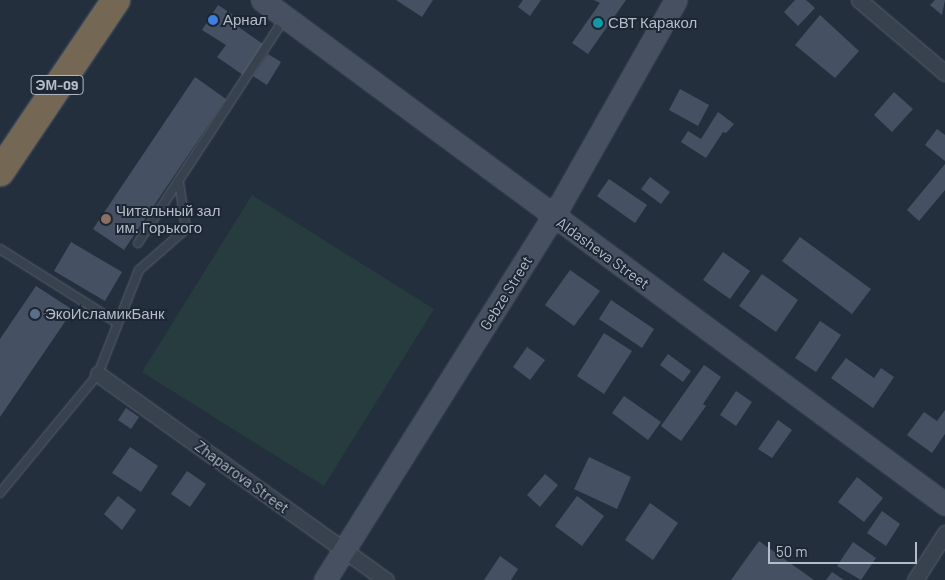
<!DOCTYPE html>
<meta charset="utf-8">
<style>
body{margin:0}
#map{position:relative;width:945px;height:580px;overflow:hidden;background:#242f3e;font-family:Barlow,sans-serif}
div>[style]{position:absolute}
.green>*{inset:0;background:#263c3f}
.building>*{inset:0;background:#455162}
.roads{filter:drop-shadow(0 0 1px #565f6c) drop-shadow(0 0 1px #565f6c)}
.lane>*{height:8px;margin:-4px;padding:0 4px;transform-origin:4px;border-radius:4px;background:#38414e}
.street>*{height:15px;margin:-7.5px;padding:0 7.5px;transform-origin:7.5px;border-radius:7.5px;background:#38414e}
.secondary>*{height:21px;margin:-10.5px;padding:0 10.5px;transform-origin:10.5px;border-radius:10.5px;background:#465061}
.highway>*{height:28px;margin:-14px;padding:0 14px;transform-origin:14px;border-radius:14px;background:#746855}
.dots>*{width:14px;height:14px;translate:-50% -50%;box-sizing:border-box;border:2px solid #1d2633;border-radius:50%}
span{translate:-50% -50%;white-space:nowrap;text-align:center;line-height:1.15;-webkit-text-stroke:4px #1d2633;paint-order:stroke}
.shield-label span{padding:1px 4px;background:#1d2633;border:1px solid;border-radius:4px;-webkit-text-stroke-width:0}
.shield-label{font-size:14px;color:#b4bcc9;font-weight:700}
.poi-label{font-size:15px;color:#b4bcc9}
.left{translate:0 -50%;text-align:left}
.street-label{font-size:15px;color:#b4bcc9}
.scale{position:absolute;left:768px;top:542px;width:149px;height:22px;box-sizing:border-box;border:2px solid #b4bcc9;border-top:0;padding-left:6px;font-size:15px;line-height:18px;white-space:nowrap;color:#b4bcc9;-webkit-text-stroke:4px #1d2633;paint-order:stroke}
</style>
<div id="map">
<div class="green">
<i style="clip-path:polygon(252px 195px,434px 309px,324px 486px,142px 372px)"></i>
</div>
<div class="building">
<i style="clip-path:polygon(396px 0,433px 0,422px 17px)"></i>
<i style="clip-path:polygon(523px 0,541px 0,530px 16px,518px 7px)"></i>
<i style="clip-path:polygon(594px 0,626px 0,588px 54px,572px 43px,600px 3px)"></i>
<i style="clip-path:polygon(795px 0,806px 0,815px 8px,798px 26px,784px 12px)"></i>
<i style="clip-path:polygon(935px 0,945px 0,942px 15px,930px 5px)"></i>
<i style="clip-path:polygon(218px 5px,241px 20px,237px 26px,263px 44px,243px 75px,217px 57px,226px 45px,202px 30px)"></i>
<i style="clip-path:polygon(820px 15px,859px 51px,835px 78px,795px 45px)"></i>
<i style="clip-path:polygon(268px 54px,281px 62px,267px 85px,253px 76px)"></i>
<i style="clip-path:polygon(195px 77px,226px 99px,124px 250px,93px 229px)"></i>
<i style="clip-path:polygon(680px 89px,709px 105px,698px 126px,669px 110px)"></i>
<i style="clip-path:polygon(894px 92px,913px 109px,892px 132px,874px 115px)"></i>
<i style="clip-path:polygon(718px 112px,734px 124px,726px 133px,723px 132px,706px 158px,681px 142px,688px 131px,701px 139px)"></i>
<i style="clip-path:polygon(937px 129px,945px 135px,945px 161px,925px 145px)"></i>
<i style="clip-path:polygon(945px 164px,945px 190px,919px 221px,907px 210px)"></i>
<i style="clip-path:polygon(650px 177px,670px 192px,661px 204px,641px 189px)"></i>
<i style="clip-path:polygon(609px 179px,647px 205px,635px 223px,597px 196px)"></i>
<i style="clip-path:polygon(800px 237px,871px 289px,852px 314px,782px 261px)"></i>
<i style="clip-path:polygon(71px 242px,122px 272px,105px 301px,54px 271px)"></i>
<i style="clip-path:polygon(723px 252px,750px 271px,730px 299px,703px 280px)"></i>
<i style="clip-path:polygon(570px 270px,600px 291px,574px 326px,545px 305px)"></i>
<i style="clip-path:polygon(762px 274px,798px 300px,776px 332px,739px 306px)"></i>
<i style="clip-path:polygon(36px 286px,73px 310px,0 417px,0 339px)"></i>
<i style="clip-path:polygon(611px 300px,654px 329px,642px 348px,599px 319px)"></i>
<i style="clip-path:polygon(820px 321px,841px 335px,816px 372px,795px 358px)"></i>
<i style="clip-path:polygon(604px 333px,632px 351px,604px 394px,577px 376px)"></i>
<i style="clip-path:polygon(527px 347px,545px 360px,530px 380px,513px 367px)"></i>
<i style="clip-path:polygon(668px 354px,691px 371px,683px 382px,660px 365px)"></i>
<i style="clip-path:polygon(846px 358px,874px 378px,881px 368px,894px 377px,873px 408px,831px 378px)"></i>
<i style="clip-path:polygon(704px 365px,721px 377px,703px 404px,706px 406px,681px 441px,661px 426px)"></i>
<i style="clip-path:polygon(736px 391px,752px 402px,736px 426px,720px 415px)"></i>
<i style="clip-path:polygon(624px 396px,661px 422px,648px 440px,612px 413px)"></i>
<i style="clip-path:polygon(126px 408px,139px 417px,131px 429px,118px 420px)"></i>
<i style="clip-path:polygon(945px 410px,945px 434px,932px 453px,907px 435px,924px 412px,937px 421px)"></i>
<i style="clip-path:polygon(778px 420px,792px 430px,772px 458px,758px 449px)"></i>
<i style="clip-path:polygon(130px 447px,158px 466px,141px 492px,112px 473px)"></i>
<i style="clip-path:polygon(589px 457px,631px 477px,617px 509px,574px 489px)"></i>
<i style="clip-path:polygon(187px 471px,206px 484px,190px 507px,171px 494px)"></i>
<i style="clip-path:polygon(545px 474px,558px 485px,540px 507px,527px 495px)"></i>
<i style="clip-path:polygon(857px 477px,883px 498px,864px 522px,838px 502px)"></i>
<i style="clip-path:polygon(118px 496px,136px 510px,122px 530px,104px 514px)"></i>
<i style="clip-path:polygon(577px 496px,604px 516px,582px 546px,555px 526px)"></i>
<i style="clip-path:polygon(650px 503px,678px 523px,653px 560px,625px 540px)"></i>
<i style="clip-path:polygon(882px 511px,900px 524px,886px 546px,867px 533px)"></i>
<i style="clip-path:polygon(759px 541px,814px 580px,731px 580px)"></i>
<i style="clip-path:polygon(853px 542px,876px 558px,861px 580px,837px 566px)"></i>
<i style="clip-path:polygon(500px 556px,518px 569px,511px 580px,484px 580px)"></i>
<i style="clip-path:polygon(832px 572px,844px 580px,826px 580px)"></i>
</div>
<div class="roads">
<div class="lane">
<i style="left:138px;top:243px;width:267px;rotate:-56.9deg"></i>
<i style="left:0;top:249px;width:137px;rotate:32.2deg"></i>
<i style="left:0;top:493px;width:154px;rotate:-50.5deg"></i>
<i style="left:98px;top:374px;width:112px;rotate:-68.5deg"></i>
<i style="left:139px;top:270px;width:62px;rotate:-41.1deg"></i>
<i style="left:186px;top:229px;width:48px;rotate:-98.5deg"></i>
</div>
<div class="street">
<i style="left:859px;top:0;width:113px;rotate:40.3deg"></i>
<i style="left:98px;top:374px;width:354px;rotate:35.6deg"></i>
<i style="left:915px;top:580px;width:56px;rotate:-57.4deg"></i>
</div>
<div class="secondary">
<i style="left:262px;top:0;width:849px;rotate:36.42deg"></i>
<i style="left:325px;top:580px;width:429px;rotate:-57.9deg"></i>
<i style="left:553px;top:217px;width:249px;rotate:-60.5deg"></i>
</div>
<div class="highway">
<i style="left:0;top:172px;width:207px;rotate:-56deg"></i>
</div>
</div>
<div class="dots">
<i style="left:213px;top:20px;background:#3f7fe0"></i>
<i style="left:598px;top:23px;background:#0f9aa8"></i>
<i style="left:106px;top:219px;background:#8d6e63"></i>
<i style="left:35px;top:314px;background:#5c6f8a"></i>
</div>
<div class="shield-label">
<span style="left:57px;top:85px">ЭМ-09</span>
</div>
<div class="poi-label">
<span class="left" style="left:223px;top:20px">Арнал</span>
<span class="left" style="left:608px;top:23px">СВТ Каракол</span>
<span class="left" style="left:116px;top:219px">Читальный зал<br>им. Горького</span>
<span class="left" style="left:45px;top:314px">ЭкоИсламикБанк</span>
</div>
<div class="street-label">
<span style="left:603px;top:253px;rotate:36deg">Aldasheva Street</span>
<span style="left:506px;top:293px;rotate:-58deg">Gebze Street</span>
<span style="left:242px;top:477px;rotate:36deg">Zhaparova Street</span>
</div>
<div class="scale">50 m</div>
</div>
